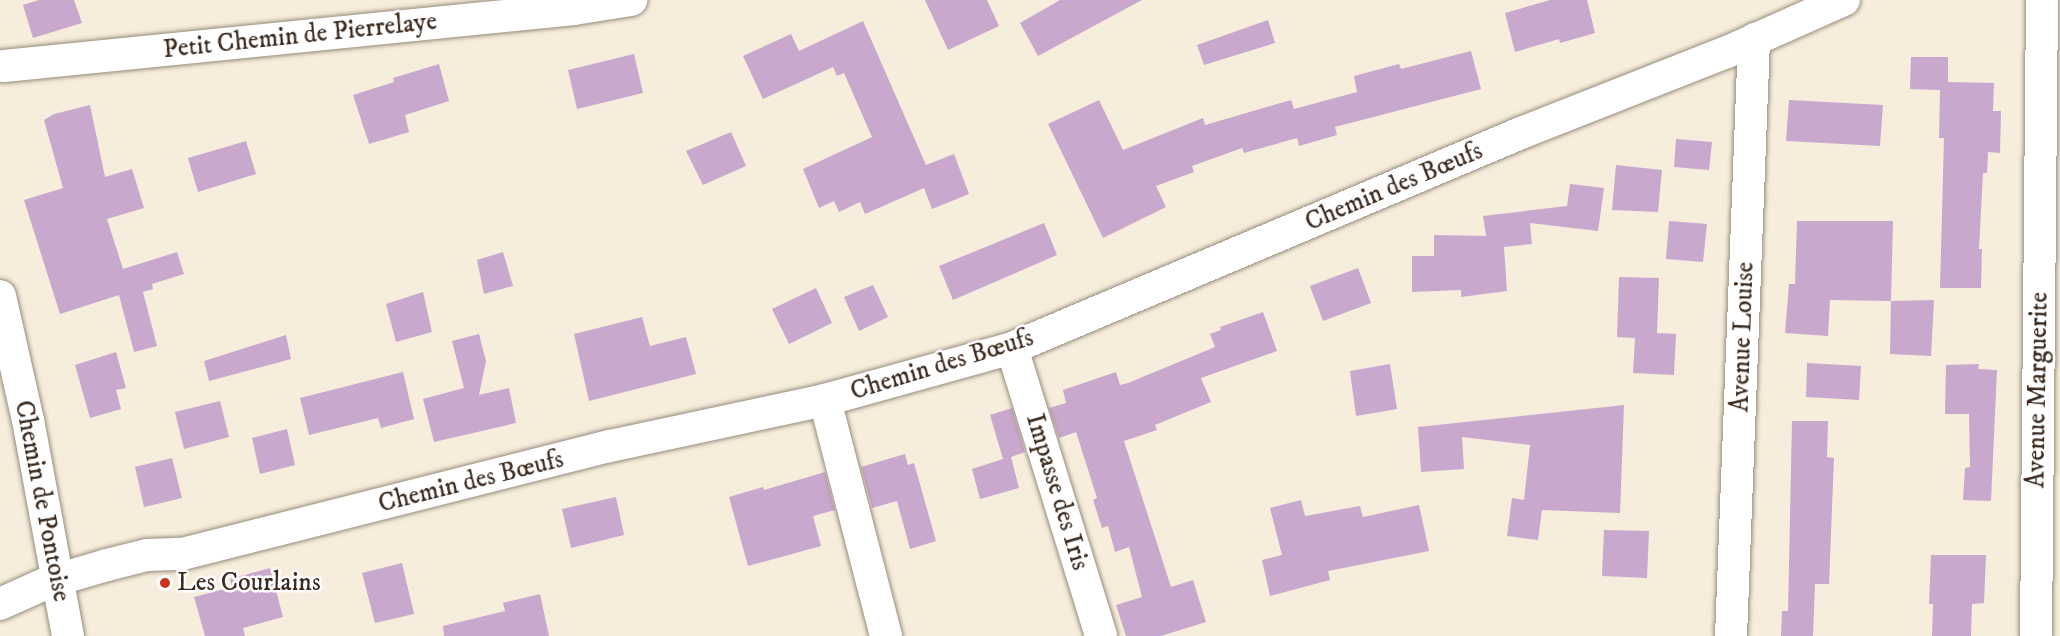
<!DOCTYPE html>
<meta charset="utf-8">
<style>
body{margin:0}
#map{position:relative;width:2060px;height:636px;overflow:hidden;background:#f6eddc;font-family:"IM FELL DW Pica",serif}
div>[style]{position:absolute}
.building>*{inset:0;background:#c9a8cd}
.roads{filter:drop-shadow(0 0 2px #988c7d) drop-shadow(0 0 2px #988c7d)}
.minor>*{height:32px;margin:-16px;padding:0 16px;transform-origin:16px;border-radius:16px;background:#fff}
.dots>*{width:16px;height:16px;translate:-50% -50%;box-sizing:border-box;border:3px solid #fff;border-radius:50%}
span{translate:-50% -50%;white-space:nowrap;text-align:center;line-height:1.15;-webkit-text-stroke:5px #fff;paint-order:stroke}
.street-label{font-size:26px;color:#3b2a1e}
.poi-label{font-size:26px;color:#3b2a1e}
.left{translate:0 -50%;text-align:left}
</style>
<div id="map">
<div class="building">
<i style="clip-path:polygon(39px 0,74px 0,82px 23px,33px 38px,23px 5px)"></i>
<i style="clip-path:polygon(925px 0,987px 0,999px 26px,948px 50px)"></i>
<i style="clip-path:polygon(1060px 0,1142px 0,1038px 56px,1020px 23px)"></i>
<i style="clip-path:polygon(1550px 0,1587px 0,1595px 33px,1560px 43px,1559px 39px,1515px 52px,1505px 13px)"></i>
<i style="clip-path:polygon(1268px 20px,1275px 43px,1204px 65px,1197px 45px)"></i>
<i style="clip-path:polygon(863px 21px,926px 165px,954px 154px,969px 194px,932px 209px,924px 188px,865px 214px,860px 202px,839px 212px,834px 201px,819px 208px,803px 169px,872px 137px,844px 73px,837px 76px,833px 67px,763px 99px,743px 56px,791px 34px,799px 51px)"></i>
<i style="clip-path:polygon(1471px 51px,1481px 89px,1335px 127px,1337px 135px,1299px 146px,1297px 138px,1244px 153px,1242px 148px,1192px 166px,1194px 172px,1156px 186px,1166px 207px,1103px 238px,1048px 124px,1099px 100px,1123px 150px,1203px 118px,1205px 125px,1291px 100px,1294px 109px,1357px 92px,1354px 76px,1399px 64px,1401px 69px)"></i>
<i style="clip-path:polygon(634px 54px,643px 93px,577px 109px,568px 70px)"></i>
<i style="clip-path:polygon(1911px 57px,1948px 57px,1948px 82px,1994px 83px,1993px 111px,2001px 111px,2000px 153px,1988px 152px,1987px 173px,1983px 173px,1979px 249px,1982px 249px,1981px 288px,1940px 288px,1944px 138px,1939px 138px,1940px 90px,1910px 89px)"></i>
<i style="clip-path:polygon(439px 64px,449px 101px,405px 115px,409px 132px,369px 144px,353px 95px,394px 82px,393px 78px)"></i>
<i style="clip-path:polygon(1789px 100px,1883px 105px,1880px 146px,1786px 141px)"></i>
<i style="clip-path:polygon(90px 105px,105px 177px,132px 169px,144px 208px,107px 219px,123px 269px,177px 252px,184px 274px,152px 284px,153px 289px,143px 292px,157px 346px,134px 352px,119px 295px,60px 314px,24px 200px,63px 188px,44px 120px,54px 114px)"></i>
<i style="clip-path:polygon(731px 132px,746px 166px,703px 185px,686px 151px)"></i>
<i style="clip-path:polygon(1676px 139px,1712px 142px,1709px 170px,1674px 167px)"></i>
<i style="clip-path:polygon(246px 141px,256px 174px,198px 192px,188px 158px)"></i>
<i style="clip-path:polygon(1616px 165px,1662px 170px,1658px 212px,1612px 210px)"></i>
<i style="clip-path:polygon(1570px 184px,1604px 188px,1598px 231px,1530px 223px,1532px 244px,1504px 247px,1507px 291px,1461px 297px,1461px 290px,1412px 292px,1412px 256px,1434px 256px,1434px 235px,1486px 236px,1483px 216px,1567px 206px)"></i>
<i style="clip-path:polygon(1669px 221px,1707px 224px,1703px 262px,1666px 259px)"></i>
<i style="clip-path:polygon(1797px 221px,1893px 221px,1891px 301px,1830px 300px,1828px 336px,1785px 333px,1789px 284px,1795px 284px)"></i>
<i style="clip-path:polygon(1044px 223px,1057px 255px,953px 300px,939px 266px)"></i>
<i style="clip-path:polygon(503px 252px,513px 286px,484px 294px,477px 260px)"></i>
<i style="clip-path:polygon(1358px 268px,1371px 303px,1323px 321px,1310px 286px)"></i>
<i style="clip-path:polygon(1619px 277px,1659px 278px,1657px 333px,1676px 334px,1674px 375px,1633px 373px,1635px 338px,1617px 337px)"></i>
<i style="clip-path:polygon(873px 285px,888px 317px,859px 331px,844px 297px)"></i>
<i style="clip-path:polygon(816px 288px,832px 323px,789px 344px,772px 309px)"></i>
<i style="clip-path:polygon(423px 292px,432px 332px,396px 342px,386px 304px)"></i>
<i style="clip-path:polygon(1934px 300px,1931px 356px,1890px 354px,1891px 301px)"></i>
<i style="clip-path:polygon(1263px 312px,1277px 351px,1201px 378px,1211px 402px,1155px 425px,1157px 430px,1124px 441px,1171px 587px,1193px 580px,1206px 622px,1161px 636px,1126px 636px,1116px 605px,1142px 597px,1129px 547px,1115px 552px,1108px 526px,1102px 528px,1093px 500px,1097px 498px,1076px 432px,1059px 438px,1049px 408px,1066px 403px,1063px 390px,1116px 372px,1120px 385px,1128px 383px,1215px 347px,1210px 334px,1221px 330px,1220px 327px)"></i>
<i style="clip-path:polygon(642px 317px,650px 346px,686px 337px,696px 374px,589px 401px,574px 334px)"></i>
<i style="clip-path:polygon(479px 334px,486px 361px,479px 395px,509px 388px,516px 423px,434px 442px,423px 399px,464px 388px,452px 341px)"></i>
<i style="clip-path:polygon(286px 335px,291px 359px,209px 381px,204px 361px)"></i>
<i style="clip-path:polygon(116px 352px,126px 388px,116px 390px,121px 409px,90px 418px,75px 365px)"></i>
<i style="clip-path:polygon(1807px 363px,1861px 366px,1859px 400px,1806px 397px)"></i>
<i style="clip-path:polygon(1390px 364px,1397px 409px,1356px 416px,1350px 371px)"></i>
<i style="clip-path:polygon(1979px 364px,1978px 369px,1997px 370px,1991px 501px,1963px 500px,1965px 468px,1970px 467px,1969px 414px,1945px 414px,1946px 365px)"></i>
<i style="clip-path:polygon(403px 372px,414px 419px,381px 428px,378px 418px,309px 435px,300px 398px)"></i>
<i style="clip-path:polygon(220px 401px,229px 437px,184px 449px,175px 412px)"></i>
<i style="clip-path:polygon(1624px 405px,1620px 513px,1542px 510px,1538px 540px,1507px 536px,1512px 498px,1524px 500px,1530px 445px,1462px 437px,1464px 469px,1421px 472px,1418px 427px)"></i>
<i style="clip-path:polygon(1012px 408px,1025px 452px,1011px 457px,1019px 488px,980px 499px,972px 469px,1003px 459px,990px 415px)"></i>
<i style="clip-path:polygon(1792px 421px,1828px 421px,1827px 457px,1834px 458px,1829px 584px,1815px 584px,1813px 636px,1781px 636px,1782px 611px,1788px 611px)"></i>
<i style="clip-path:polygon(287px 429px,295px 465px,260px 474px,252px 438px)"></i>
<i style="clip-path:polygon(905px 454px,908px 465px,914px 463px,936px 541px,910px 549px,897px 501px,872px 508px,861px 467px)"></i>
<i style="clip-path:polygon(172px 458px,182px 498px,144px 507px,135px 467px)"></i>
<i style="clip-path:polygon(825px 472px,835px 510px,813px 516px,821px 546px,748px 566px,729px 497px,763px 487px,764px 490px)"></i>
<i style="clip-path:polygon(616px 497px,624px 535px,571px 548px,562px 509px)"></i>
<i style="clip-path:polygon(1301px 500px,1305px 516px,1360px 506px,1363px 517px,1419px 505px,1429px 551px,1328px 571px,1330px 580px,1270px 596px,1262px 560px,1282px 555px,1270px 508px)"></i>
<i style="clip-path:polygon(1604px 530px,1649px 531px,1647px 578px,1602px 576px)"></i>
<i style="clip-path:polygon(1931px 555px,1986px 555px,1984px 603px,1972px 604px,1971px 636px,1932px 636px,1933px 604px,1929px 604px)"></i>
<i style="clip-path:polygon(402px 563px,414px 614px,375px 623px,362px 573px)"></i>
<i style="clip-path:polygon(270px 568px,283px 617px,243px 628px,245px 636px,205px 636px,194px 597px,232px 587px,230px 579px)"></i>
<i style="clip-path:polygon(540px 594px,549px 636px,444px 636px,443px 626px,505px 611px,503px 603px)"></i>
</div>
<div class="roads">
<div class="minor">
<i style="left:4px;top:66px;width:573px;rotate:-5.71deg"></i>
<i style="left:574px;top:9px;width:58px;rotate:-9deg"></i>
<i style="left:0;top:296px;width:127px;rotate:77.3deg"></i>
<i style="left:28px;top:420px;width:220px;rotate:79.5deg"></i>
<i style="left:1012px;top:348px;width:301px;rotate:72.8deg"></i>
<i style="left:825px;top:400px;width:244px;rotate:75.5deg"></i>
<i style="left:0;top:604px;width:54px;rotate:-24.2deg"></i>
<i style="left:49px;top:582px;width:60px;rotate:-16.3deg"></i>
<i style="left:107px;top:565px;width:41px;rotate:-14deg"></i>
<i style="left:147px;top:555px;width:35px;rotate:-2deg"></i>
<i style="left:182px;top:554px;width:441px;rotate:-14.2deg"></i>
<i style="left:610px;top:446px;width:220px;rotate:-12.1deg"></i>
<i style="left:825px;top:400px;width:194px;rotate:-15.5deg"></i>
<i style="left:1012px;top:348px;width:553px;rotate:-22.9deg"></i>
<i style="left:1521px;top:133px;width:221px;rotate:-21.5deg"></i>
<i style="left:1727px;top:52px;width:128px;rotate:-24deg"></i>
<i style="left:1731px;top:636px;width:597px;rotate:-87.79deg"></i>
<i style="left:2036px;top:636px;width:636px;rotate:-89.46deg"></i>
</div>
</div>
<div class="dots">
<i style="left:165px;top:583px;background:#c8321e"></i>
</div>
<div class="street-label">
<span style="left:300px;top:36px;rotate:-6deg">Petit Chemin de Pierrelaye</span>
<span style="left:1394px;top:187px;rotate:-23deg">Chemin des Bœufs</span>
<span style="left:1743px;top:337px;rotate:-88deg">Avenue Louise</span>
<span style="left:942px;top:365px;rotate:-17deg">Chemin des Bœufs</span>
<span style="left:2038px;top:390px;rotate:-89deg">Avenue Marguerite</span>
<span style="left:471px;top:482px;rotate:-14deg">Chemin des Bœufs</span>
<span style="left:1057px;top:492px;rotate:73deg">Impasse des Iris</span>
<span style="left:42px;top:501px;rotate:79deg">Chemin de Pontoise</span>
</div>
<div class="poi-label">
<span class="left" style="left:177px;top:583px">Les Courlains</span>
</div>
</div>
